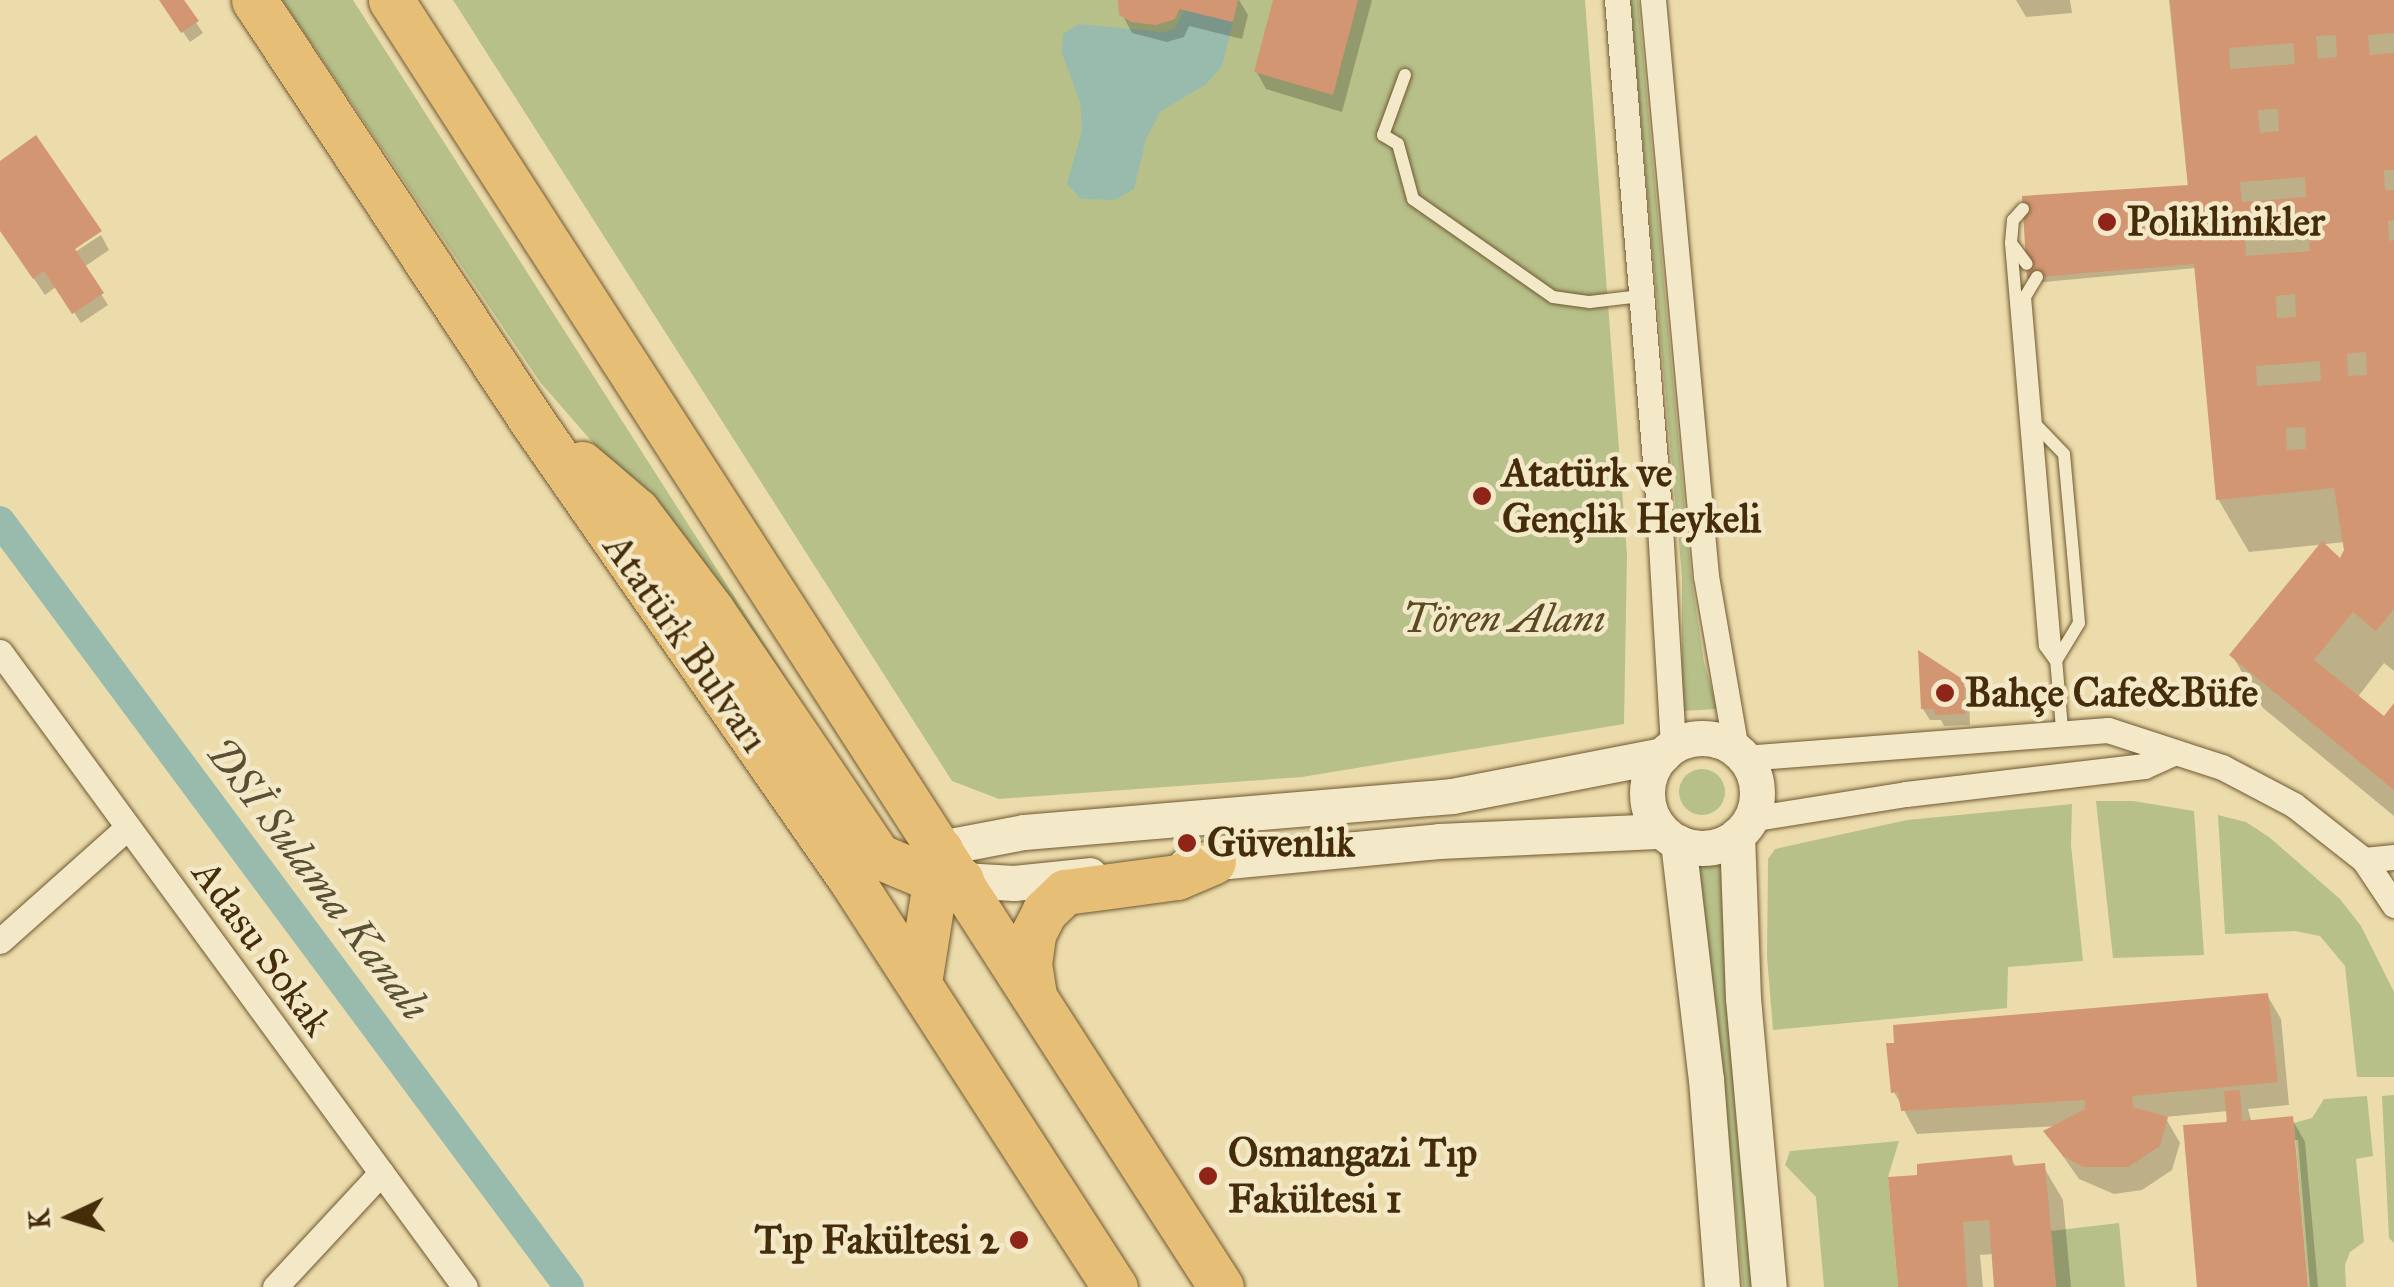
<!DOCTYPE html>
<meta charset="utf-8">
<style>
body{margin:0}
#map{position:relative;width:2394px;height:1287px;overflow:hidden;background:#eddcab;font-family:"IM FELL Great Primer",serif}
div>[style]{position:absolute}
.green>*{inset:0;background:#b7c089}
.round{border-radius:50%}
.water>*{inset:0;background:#99bbad}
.shadow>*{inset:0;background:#0003}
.canal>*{height:30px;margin:-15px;padding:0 15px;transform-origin:15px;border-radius:15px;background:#99bbad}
.building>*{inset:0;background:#d39672}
.roads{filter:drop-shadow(0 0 2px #6f5932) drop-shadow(0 0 2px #6f5932)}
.lane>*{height:12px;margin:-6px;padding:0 6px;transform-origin:6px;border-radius:6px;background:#f3e8c8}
.street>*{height:25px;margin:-12.5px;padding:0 12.5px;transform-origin:12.5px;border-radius:12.5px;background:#f3e8c8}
.secondary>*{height:35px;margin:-17.5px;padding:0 17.5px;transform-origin:17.5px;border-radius:17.5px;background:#f3e8c8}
.secondary>.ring{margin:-17.5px;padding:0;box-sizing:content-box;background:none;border:35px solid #f3e8c8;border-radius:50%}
.highway>*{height:45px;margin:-22.5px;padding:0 22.5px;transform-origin:22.5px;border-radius:22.5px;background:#e6be76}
.dots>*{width:28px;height:28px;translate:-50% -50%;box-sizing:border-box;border:5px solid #f3e8c8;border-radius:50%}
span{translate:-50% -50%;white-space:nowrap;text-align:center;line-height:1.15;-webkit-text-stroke:9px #f3e8c8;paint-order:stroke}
.poi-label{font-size:40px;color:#452d0a;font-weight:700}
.left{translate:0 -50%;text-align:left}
.right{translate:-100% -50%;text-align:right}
.park-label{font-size:40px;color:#5c4a23;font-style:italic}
.street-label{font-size:40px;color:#452d0a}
.water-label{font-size:42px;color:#5a5033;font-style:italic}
.north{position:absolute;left:20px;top:1167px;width:100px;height:100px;-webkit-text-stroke:8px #f3e8c8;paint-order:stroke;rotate:266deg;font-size:28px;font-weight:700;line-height:40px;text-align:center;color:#452d0a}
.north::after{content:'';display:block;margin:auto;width:35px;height:45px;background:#452d0a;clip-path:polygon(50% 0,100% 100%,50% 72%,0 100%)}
</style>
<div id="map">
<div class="green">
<i style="clip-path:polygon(282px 0,353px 0,890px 840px,656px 515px,540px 382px)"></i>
<i style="clip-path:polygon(453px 0,1585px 0,1627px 555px,1624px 724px,1302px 777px,999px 799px,952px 781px)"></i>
<i style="clip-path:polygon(1630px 0,1638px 0,1691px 576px,1704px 662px,1717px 709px,1682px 711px,1682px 577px)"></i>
<i class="round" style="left:1679px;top:769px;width:46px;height:46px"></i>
<i style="clip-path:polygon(2096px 801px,2133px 801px,2194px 811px,2204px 955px,2113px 958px)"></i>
<i style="clip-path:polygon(2072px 804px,2071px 845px,2083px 961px,2008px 967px,2007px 1008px,1773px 1030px,1767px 956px,1768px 859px,1775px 849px,1907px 820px)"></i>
<i style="clip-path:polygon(2218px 815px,2246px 822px,2269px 837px,2340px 899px,2361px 926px,2394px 992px,2394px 1077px,2357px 1077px,2345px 966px,2320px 936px,2295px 931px,2225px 934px)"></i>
<i style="clip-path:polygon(1731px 863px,1735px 1110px,1752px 1287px,1743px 1287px,1718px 1019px,1694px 866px)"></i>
<i style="clip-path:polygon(2394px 1095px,2394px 1243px,2389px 1238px,2382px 1096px)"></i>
<i style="clip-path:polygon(2367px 1096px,2373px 1156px,2356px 1159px,2364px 1242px,2350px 1252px,2345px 1265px,2346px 1287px,2308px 1287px,2294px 1123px,2312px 1118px,2324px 1099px)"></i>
<i style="clip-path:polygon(1899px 1141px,1888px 1177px,1898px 1287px,1824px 1287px,1816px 1197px,1785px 1165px,1790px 1151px)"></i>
<i style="clip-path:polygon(2119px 1223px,2125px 1287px,2056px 1287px,2051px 1231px)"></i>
</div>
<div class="water">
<i style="clip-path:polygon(1184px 10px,1233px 22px,1222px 66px,1205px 85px,1161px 111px,1146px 139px,1134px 189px,1115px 200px,1081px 199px,1067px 184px,1082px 131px,1080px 102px,1062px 53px,1063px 34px,1079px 24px,1164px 32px,1175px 28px)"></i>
</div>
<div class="shadow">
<i style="clip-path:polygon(161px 0,181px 0,203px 33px,190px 42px)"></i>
<i style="clip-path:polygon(1121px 0,1239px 0,1248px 15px,1242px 39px,1189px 26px,1184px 37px,1167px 42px,1132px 33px,1122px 14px)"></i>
<i style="clip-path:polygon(1276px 0,1372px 0,1342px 112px,1266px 89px,1256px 71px)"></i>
<i style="clip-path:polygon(2016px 0,2070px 0,2072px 13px,2026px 17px)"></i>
<i style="clip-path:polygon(2169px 0,2394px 0,2394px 671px,2384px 663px,2357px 698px,2384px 720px,2394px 707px,2394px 816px,2263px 708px,2232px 655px,2341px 562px,2346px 550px,2345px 542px,2249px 552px,2218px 499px,2196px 268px,2033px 283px,2188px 188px)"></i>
<i style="clip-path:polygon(0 164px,75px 252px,101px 235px,109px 250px,84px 267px,108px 305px,81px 323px,57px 286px,45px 295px,0 229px)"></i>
<i style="clip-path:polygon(1962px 682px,1969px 694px,1970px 725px,1944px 726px,1941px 720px,1930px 720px,1923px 709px)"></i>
<i style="clip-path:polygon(2267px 995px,2281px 1019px,2289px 1105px,2248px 1109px,2252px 1123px,2292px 1119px,2305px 1142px,2318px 1287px,2310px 1287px,2298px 1140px,2293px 1140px,2305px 1287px,2200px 1287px,2228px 1111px,2165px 1117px,2180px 1143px,2172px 1170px,2142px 1190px,2114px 1194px,2079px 1179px,2046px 1132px,2058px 1126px,1917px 1134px,1894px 1092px)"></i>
<i style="clip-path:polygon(2010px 1157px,2017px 1168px,2043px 1166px,2063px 1200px,2071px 1287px,1996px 1287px,1994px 1254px,1980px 1255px,1983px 1287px,1901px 1287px,1920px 1177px)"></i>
</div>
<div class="canal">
<i style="left:0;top:521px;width:954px;rotate:53.39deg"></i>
</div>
<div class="building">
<i style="clip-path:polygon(159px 0,184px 0,199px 21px,181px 33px)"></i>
<i style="clip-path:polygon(1118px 0,1238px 0,1233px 22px,1179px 9px,1175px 19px,1156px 25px,1131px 22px,1119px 15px)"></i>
<i style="clip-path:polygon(1273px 0,1358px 0,1333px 95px,1254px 72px)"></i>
<i style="clip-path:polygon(evenodd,2170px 0,2394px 0,2394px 33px,2368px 35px,2370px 55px,2394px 53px,2394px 170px,2384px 170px,2385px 190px,2394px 190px,2394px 220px,2388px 221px,2389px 241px,2394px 240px,2394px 609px,2376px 631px,2353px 612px,2314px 660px,2384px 716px,2394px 703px,2394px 790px,2229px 655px,2322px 541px,2340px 558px,2344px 550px,2334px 488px,2216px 500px,2194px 264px,2027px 278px,2022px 196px,2188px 185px,2170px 0,2336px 35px,2337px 57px,2318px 59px,2316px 36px,2336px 35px,2170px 0,2293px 43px,2295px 64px,2230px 69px,2229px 48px,2293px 43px,2170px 0,2278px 109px,2279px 131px,2260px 133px,2258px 110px,2278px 109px,2170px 0,2305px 177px,2306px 197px,2242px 202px,2240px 182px,2305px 177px,2170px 0,2309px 231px,2310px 251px,2246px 256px,2245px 236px,2309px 231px,2170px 0,2295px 294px,2296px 317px,2277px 318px,2276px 296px,2295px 294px,2170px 0,2366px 352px,2367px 375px,2348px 376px,2347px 354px,2366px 352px,2170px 0,2320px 361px,2321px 381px,2257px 386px,2256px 366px,2320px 361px,2170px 0,2305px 427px,2306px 449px,2287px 450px,2286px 428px,2305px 427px)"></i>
<i style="clip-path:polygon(36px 135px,102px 231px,75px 249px,104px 293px,72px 314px,44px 271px,33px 279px,0 231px,0 161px)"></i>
<i style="clip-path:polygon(1918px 650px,1964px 680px,1965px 714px,1935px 715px,1934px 709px,1921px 709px)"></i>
<i style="clip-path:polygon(1195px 832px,1196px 853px,1179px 855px,1177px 833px)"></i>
<i style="clip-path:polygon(2268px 993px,2278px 1082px,2132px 1096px,2133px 1107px,2168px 1117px,2160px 1146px,2128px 1167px,2083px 1167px,2063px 1156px,2043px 1131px,2085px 1109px,2085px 1100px,1901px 1111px,1898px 1092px,1891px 1093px,1886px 1043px,1894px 1043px,1893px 1025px)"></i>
<i style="clip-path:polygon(2240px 1090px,2242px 1121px,2293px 1116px,2308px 1287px,2197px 1287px,2183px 1125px,2227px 1122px,2224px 1091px)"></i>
<i style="clip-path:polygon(2012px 1155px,2013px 1166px,2045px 1163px,2056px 1287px,1994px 1287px,1989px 1220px,1963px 1222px,1967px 1287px,1898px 1287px,1888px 1177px,1917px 1175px,1917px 1164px)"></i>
</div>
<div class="roads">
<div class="lane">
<i style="left:1405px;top:75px;width:64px;rotate:110.1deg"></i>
<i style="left:1383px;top:135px;width:17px;rotate:31deg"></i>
<i style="left:1398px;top:144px;width:57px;rotate:74.7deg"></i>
<i style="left:1413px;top:199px;width:171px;rotate:35deg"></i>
<i style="left:1553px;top:297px;width:37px;rotate:8deg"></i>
<i style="left:1590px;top:302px;width:51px;rotate:-6.7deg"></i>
<i style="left:2023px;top:209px;width:15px;rotate:132deg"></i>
<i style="left:2013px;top:220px;width:23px;rotate:95deg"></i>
<i style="left:2011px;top:243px;width:26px;rotate:53deg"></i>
<i style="left:2011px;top:243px;width:404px;rotate:85.2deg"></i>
<i style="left:2045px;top:646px;width:19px;rotate:54deg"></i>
<i style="left:2056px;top:661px;width:44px;rotate:-58.8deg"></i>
<i style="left:2079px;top:623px;width:70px;rotate:-94.9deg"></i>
<i style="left:2073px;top:553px;width:99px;rotate:-95.2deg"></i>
<i style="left:2064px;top:454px;width:42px;rotate:-134deg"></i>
<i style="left:2037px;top:277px;width:23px;rotate:121deg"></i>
<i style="left:2025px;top:297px;width:438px;rotate:85.1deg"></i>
</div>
<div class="street">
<i style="left:1617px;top:0;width:512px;rotate:85.29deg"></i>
<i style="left:1659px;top:510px;width:236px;rotate:86.6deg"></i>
<i style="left:1653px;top:0;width:578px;rotate:84.74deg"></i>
<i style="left:1706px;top:576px;width:177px;rotate:80.2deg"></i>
<i style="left:0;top:652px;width:787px;rotate:53.79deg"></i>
<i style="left:1744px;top:758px;width:365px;rotate:-4.4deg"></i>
<i style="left:2108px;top:730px;width:120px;rotate:18deg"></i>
<i style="left:2222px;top:767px;width:81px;rotate:27.8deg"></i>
<i style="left:2294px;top:805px;width:89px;rotate:38.2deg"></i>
<i style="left:2364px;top:860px;width:54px;rotate:56.3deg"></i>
<i style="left:1750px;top:819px;width:158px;rotate:-9.1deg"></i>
<i style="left:1906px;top:794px;width:240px;rotate:-6.7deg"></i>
<i style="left:2144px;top:766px;width:34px;rotate:-24deg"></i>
<i style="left:2364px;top:860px;width:30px;rotate:-6deg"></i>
<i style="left:0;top:941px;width:170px;rotate:-41.7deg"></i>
<i style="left:275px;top:1287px;width:156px;rotate:-47.1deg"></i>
</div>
<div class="secondary">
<i class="ring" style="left:1647px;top:738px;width:75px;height:75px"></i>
<i style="left:1737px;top:835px;width:163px;rotate:87.9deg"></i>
<i style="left:1743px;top:998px;width:290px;rotate:84.9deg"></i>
<i style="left:1678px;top:842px;width:239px;rotate:83.3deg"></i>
<i style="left:1706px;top:1079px;width:209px;rotate:85.6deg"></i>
<i style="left:940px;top:848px;width:86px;rotate:-10.8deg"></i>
<i style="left:1024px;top:832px;width:430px;rotate:-4.8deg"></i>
<i style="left:1452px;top:796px;width:215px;rotate:-11deg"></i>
<i style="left:1186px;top:865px;width:254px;rotate:-5.4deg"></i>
<i style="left:1439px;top:841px;width:223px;rotate:-2.6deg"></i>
<i style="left:961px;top:880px;width:53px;rotate:3.2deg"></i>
<i style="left:1014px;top:883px;width:76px;rotate:-6deg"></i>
</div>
<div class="highway">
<i style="left:254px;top:0;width:508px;rotate:56.56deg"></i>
<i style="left:534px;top:424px;width:557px;rotate:55.17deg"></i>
<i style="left:852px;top:881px;width:484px;rotate:57.1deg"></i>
<i style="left:391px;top:0;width:1531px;rotate:57.18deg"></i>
<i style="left:582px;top:464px;width:72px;rotate:40.5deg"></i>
<i style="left:637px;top:511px;width:126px;rotate:53deg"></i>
<i style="left:713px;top:612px;width:295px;rotate:55.9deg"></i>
<i style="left:878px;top:856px;width:62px;rotate:22.8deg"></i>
<i style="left:935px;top:880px;width:26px"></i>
<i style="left:919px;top:983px;width:135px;rotate:-81deg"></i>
<i style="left:1034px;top:995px;width:31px;rotate:-99deg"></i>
<i style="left:1029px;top:964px;width:30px;rotate:-82deg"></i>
<i style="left:1033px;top:934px;width:25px;rotate:-63deg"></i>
<i style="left:1044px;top:912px;width:29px;rotate:-44deg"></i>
<i style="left:1065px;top:892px;width:113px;rotate:-7.6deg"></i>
<i style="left:1177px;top:877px;width:39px;rotate:-23deg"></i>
</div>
</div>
<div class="dots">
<i style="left:2107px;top:222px;background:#8f2418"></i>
<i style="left:1482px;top:496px;background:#8f2418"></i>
<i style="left:1945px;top:693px;background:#8f2418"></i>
<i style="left:1187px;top:843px;background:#8f2418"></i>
<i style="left:1208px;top:1176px;background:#8f2418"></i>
<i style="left:1019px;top:1240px;background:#8f2418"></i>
</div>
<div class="poi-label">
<span class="left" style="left:2127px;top:222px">Poliklinikler</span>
<span class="left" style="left:1502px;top:496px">Atatürk ve<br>Gençlik Heykeli</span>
<span class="left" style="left:1965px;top:693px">Bahçe Cafe&amp;Büfe</span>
<span class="left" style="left:1207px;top:843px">Güvenlik</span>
<span class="left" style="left:1228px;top:1176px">Osmangazi Tıp<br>Fakültesi 1</span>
<span class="right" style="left:999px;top:1240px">Tıp Fakültesi 2</span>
</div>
<div class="park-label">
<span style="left:1504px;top:619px">Tören Alanı</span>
</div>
<div class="street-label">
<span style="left:686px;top:643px;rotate:55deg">Atatürk Bulvarı</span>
<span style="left:262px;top:948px;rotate:54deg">Adasu Sokak</span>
</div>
<div class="water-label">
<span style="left:318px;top:879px;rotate:53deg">DSİ Sulama Kanalı</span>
</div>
<div class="north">K</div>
</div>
